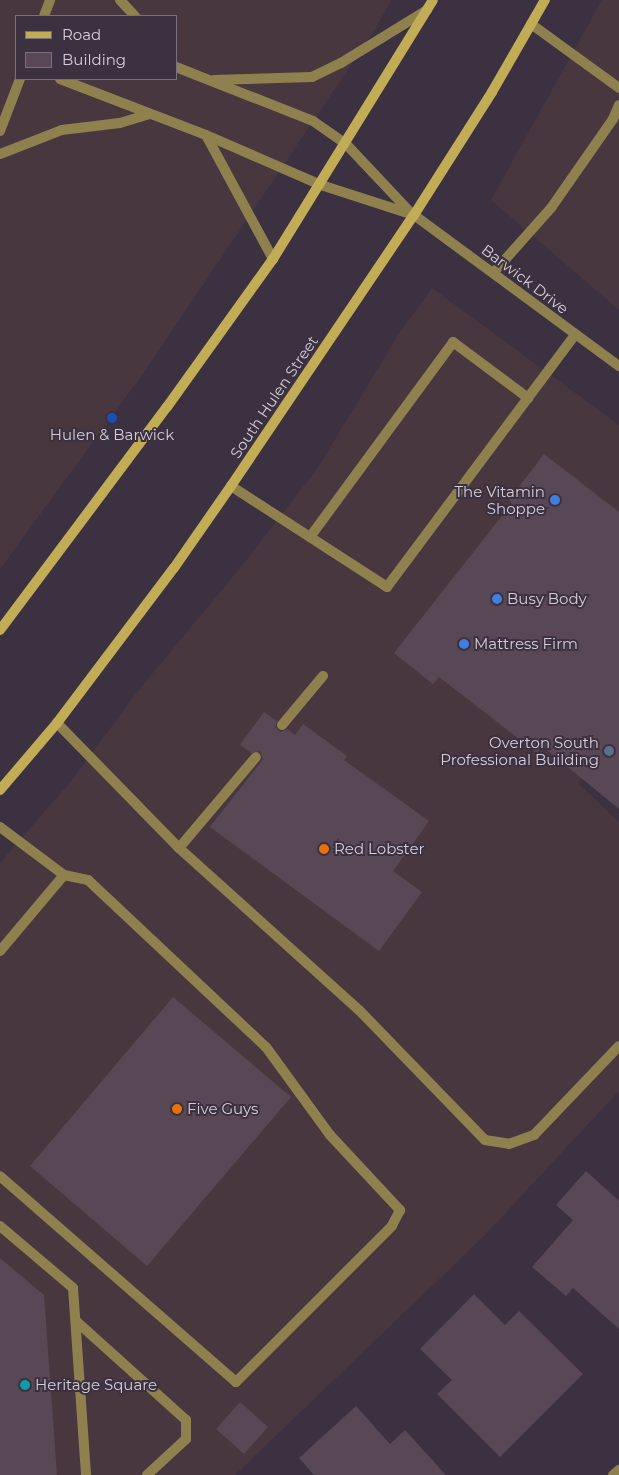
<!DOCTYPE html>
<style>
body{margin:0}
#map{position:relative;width:619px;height:1475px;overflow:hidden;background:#3b3140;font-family:Montserrat,sans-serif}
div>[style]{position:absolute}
.commercial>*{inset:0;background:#493740}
.building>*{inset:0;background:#584855}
.service>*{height:10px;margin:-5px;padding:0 5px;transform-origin:5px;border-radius:5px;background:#8f814e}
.minor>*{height:10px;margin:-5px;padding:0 5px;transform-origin:5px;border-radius:5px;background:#8f814e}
.secondary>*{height:10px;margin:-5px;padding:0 5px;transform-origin:5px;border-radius:5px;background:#c2ac56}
.dots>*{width:14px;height:14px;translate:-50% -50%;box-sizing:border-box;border:2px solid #3b3140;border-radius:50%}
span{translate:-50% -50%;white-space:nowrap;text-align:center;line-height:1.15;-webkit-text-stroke:4px #3b3140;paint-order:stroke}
.street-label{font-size:15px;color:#d5ced8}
.poi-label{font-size:15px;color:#d5ced8}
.right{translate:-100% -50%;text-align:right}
.left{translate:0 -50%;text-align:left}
.legend{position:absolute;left:15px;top:15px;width:162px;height:65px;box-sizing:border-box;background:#3b3140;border:1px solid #79707d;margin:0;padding:6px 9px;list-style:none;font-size:15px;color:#d5ced8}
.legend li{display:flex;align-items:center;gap:10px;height:25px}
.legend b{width:25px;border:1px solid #79707d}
</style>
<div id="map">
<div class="commercial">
<i style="clip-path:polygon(evenodd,0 0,391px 0,377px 26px,145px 371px,0 569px,0 0,16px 16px,176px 16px,176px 79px,16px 79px,16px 16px)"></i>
<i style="clip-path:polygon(602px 0,619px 0,619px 310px,491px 200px)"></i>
<i style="clip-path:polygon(432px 288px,619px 425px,619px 722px,578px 783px,619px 822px,619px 1091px,485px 1235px,235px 1475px,0 1475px,0 863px,72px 780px,137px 692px,245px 562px,319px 466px,400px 332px)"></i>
</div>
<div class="building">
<i style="clip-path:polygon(544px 454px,619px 512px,619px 809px,542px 746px,537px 753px,439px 677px,433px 684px,394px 653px,512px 503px,509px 500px)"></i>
<i style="clip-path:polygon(264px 712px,277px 721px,275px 727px,280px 732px,288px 729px,295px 735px,303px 724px,347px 756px,344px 760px,429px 821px,393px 871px,422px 892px,379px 951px,210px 827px,263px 759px,260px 751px,251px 753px,240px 745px)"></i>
<i style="clip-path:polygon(173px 997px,291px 1097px,147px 1266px,30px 1166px)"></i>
<i style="clip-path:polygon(586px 1171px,619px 1201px,619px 1329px,573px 1288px,566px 1296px,532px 1267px,573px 1220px,556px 1205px)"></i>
<i style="clip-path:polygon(0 1258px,44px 1295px,57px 1475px,0 1475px)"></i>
<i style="clip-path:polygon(474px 1294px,505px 1325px,519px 1311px,583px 1374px,500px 1457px,437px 1394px,452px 1380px,420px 1349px)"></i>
<i style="clip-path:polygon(240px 1402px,268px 1427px,244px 1454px,216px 1429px)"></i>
<i style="clip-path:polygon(356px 1406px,390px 1444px,405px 1430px,446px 1475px,314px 1475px,299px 1458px)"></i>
</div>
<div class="service">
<i style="left:120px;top:0;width:22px;rotate:47deg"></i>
<i style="left:44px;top:16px;width:17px;rotate:-69deg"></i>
<i style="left:531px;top:24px;width:109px;rotate:36deg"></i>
<i style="left:176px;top:67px;width:147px;rotate:21.5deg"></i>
<i style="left:313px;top:121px;width:40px;rotate:34.9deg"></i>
<i style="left:346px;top:144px;width:98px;rotate:46.7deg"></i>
<i style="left:60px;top:79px;width:156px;rotate:21deg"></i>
<i style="left:206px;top:135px;width:125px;rotate:23.5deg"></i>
<i style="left:321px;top:185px;width:98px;rotate:17.9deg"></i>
<i style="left:214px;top:80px;width:98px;rotate:-1.8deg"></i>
<i style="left:312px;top:77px;width:32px;rotate:-26deg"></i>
<i style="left:341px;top:63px;width:101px;rotate:-31.6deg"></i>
<i style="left:0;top:131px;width:56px;rotate:-69deg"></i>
<i style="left:206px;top:135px;width:141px;rotate:61.6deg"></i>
<i style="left:0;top:154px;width:66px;rotate:-21.2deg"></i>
<i style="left:62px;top:130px;width:58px;rotate:-6.9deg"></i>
<i style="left:120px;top:123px;width:30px;rotate:-17deg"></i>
<i style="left:494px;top:272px;width:86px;rotate:-48.3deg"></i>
<i style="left:551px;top:208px;width:108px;rotate:-55.1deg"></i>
<i style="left:613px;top:119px;width:15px;rotate:-67deg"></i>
<i style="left:231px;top:486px;width:186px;rotate:32.9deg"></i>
<i style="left:387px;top:587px;width:314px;rotate:-53.3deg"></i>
<i style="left:310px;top:537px;width:242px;rotate:-53.7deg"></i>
<i style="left:453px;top:342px;width:94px;rotate:36.7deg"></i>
<i style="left:57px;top:723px;width:175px;rotate:45.7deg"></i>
<i style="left:179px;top:848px;width:242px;rotate:42deg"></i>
<i style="left:359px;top:1010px;width:181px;rotate:45.9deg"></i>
<i style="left:485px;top:1140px;width:24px;rotate:9deg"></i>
<i style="left:509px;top:1144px;width:27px;rotate:-20deg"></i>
<i style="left:534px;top:1135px;width:123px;rotate:-46.3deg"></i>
<i style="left:282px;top:725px;width:64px;rotate:-50.1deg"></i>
<i style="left:0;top:827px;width:80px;rotate:36.9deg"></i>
<i style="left:64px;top:875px;width:25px;rotate:12deg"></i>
<i style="left:88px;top:880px;width:244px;rotate:43.2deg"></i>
<i style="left:266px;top:1047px;width:109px;rotate:54deg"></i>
<i style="left:330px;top:1135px;width:103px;rotate:47deg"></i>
<i style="left:400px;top:1210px;width:18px;rotate:117deg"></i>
<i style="left:392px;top:1226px;width:221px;rotate:135deg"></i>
<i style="left:236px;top:1382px;width:313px;rotate:-138.9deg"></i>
<i style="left:179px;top:848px;width:119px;rotate:-49.8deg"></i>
<i style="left:0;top:951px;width:99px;rotate:-49.9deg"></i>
<i style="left:0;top:1226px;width:96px;rotate:40.3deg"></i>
<i style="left:73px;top:1288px;width:187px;rotate:86deg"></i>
<i style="left:76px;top:1321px;width:148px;rotate:42deg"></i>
<i style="left:186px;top:1420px;width:19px;rotate:90deg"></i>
<i style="left:186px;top:1439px;width:53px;rotate:137.3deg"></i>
</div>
<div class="minor">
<i style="left:414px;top:215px;width:255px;rotate:36.4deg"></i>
<i style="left:613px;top:1475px;width:8px;rotate:-40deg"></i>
</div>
<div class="secondary">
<i style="left:0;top:630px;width:279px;rotate:-53.2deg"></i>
<i style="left:167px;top:407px;width:182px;rotate:-54.4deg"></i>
<i style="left:273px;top:259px;width:304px;rotate:-58.3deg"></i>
<i style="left:0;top:790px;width:88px;rotate:-49.6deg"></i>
<i style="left:57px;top:723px;width:194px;rotate:-53deg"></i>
<i style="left:174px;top:568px;width:100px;rotate:-55.2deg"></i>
<i style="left:231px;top:486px;width:327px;rotate:-56deg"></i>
<i style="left:414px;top:215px;width:146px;rotate:-57.6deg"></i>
<i style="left:492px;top:92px;width:106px;rotate:-60.1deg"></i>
</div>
<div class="dots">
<i style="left:112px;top:418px;background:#1a4fb4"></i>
<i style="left:555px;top:500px;background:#3f7fe0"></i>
<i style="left:497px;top:599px;background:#3f7fe0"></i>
<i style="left:464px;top:644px;background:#3f7fe0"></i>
<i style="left:609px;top:751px;background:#5c6f8a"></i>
<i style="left:324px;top:849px;background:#e8710a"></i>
<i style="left:177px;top:1109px;background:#e8710a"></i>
<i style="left:25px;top:1385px;background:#0f9aa8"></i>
</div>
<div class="street-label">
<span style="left:525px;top:279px;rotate:37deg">Barwick Drive</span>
<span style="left:274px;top:397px;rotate:-56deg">South Hulen Street</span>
</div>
<div class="poi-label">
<span style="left:112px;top:435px">Hulen &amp; Barwick</span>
<span class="right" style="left:545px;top:500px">The Vitamin<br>Shoppe</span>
<span class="left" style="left:507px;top:599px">Busy Body</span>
<span class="left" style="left:474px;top:644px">Mattress Firm</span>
<span class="right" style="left:599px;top:751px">Overton South<br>Professional Building</span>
<span class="left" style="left:334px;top:849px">Red Lobster</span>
<span class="left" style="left:187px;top:1109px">Five Guys</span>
<span class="left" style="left:35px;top:1385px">Heritage Square</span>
</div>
<ul class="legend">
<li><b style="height:6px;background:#c2ac56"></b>Road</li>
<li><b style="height:14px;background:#584855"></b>Building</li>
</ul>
</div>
